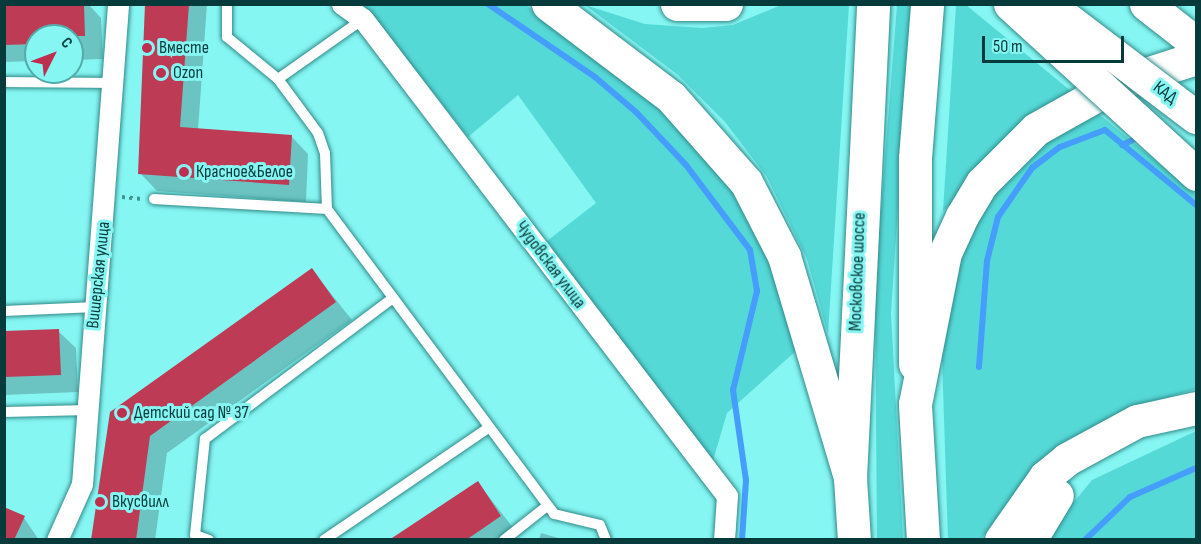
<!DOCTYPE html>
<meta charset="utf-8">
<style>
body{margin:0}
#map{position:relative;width:1201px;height:544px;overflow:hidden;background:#86f6f3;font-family:"Sofia Sans Condensed",sans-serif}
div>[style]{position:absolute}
.green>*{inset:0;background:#55d9d7}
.shadow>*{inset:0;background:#0003}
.stream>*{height:6px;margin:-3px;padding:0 3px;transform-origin:3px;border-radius:3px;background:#459dfd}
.building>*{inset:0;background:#bd3b54}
.path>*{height:4px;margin-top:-2px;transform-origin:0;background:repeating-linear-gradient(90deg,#439392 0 3px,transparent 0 7.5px)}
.roads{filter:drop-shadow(0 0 2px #328a89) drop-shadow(0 0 2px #328a89)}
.service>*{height:10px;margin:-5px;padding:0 5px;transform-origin:5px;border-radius:5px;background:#fff}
.minor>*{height:21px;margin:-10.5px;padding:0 10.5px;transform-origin:10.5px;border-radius:10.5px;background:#fff}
.primary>*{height:33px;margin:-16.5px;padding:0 16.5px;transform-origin:16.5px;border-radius:16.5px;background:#fff}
.trunk>*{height:33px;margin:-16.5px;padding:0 16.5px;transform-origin:16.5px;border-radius:16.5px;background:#fff}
.motorway>*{height:33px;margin:-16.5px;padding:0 16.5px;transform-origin:16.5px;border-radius:16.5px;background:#fff}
.bridges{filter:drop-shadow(0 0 2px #328a89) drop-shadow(0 0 2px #328a89)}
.primary-bridge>*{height:33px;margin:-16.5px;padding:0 16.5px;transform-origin:16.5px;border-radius:16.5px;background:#fff}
.motorway-bridge>*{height:33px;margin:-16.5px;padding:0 16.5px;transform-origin:16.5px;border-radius:16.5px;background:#fff}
.dots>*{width:16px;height:16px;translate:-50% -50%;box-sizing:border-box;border:3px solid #86f6f3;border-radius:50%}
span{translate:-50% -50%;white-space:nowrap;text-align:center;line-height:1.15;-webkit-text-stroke:6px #86f6f3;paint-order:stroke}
.poi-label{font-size:18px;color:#073b3b}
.left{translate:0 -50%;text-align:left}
.street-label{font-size:18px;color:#073b3b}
.frame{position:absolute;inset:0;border:6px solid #073b3b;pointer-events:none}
.north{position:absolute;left:24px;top:24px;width:60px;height:60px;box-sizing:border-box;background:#86f6f3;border:2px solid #53aba9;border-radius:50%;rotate:48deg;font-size:16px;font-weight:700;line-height:24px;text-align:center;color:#073b3b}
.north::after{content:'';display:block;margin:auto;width:21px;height:27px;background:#be2e4e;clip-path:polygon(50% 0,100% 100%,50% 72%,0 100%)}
.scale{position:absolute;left:982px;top:36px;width:142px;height:27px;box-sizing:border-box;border:3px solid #073b3b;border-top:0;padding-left:8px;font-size:18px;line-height:21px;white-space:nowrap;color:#073b3b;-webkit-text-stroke:4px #86f6f3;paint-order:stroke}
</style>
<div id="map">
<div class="green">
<i style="clip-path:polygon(364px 5px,526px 5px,643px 92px,734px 191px,767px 254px,797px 350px,727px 413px,712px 464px,547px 241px,596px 203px,518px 95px,468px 137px)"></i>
<i style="clip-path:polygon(585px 5px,645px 24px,702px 28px,733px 25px,781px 5px,849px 5px,828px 334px,807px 259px,767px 177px,725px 122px,678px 75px)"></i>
<i style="clip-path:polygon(897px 5px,911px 5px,891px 313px,903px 539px,877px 540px,875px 286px)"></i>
<i style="clip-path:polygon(956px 5px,966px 5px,1071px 91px,943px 211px)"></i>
<i style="clip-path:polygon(1089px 106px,1196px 194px,1196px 389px,1156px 401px,1033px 468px,981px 539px,948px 540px,941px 328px,966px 227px,1022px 154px)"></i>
<i style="clip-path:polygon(1196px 431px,1196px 539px,1043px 540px,1092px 480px)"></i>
</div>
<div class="shadow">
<i style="clip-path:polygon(4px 4px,88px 4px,101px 18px,103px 59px,72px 60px,72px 36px,36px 36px,36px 61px,4px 62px)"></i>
<i style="clip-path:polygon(146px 4px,207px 4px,198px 130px,291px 136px,308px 154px,306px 202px,157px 191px,140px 173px)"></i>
<i style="clip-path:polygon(312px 270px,352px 320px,167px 453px,155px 540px,93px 540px,112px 413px)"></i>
<i style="clip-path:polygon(58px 331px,76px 348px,78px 392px,4px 395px,4px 333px)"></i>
<i style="clip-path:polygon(478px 483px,518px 534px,509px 540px,392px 540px)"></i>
<i style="clip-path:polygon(24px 518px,39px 540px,4px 540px)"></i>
<i style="clip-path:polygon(541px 533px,565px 540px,539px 540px)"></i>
</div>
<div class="stream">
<i style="left:488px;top:4px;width:130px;rotate:34.3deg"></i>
<i style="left:595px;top:77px;width:55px;rotate:40.6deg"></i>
<i style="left:637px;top:113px;width:71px;rotate:46.7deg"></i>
<i style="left:686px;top:165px;width:106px;rotate:53deg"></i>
<i style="left:750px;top:250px;width:42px;rotate:80.3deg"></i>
<i style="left:757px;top:291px;width:102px;rotate:103.6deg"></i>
<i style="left:733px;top:390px;width:91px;rotate:81.8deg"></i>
<i style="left:746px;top:480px;width:60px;rotate:93.8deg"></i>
<i style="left:1122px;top:145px;width:21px;rotate:-25deg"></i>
<i style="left:979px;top:367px;width:106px;rotate:-85.7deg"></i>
<i style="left:987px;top:261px;width:45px;rotate:-76deg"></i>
<i style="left:998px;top:217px;width:60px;rotate:-55.2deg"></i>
<i style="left:1032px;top:168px;width:35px;rotate:-37deg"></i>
<i style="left:1060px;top:147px;width:48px;rotate:-20.7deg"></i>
<i style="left:1105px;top:130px;width:118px;rotate:39.5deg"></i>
<i style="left:1085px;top:540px;width:62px;rotate:-43.7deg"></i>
<i style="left:1130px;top:497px;width:72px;rotate:-23.7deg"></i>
</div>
<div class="building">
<i style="clip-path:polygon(4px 4px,84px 4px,85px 36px,36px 36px,36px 44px,4px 45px)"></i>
<i style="clip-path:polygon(145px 4px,189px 4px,180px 127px,292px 135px,289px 185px,138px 174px)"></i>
<i style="clip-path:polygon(312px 268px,336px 302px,150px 436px,136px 540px,91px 540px,110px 412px)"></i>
<i style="clip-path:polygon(59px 329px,61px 375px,4px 377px,4px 331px)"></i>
<i style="clip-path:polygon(478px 481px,501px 516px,466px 540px,389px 540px)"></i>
<i style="clip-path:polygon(4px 507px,25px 516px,14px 540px,4px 540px)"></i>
</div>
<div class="path">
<i style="left:122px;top:197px;width:20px;rotate:6deg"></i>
</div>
<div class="roads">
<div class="service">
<i style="left:227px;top:4px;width:33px;rotate:90deg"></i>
<i style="left:227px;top:37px;width:66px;rotate:39.5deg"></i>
<i style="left:278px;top:79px;width:67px;rotate:53.5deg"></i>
<i style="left:318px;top:133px;width:21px;rotate:71deg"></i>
<i style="left:325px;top:153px;width:56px;rotate:88deg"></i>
<i style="left:327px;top:209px;width:380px;rotate:53.3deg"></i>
<i style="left:554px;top:514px;width:47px;rotate:13.4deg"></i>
<i style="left:600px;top:525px;width:16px;rotate:68deg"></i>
<i style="left:278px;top:79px;width:104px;rotate:-35.2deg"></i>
<i style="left:4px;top:82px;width:110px;rotate:0.5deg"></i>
<i style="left:154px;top:199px;width:173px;rotate:3.3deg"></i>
<i style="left:4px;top:311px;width:92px;rotate:-2.5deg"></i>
<i style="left:4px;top:412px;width:85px;rotate:-1.3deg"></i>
<i style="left:209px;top:540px;width:15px;rotate:-160deg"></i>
<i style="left:195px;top:535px;width:97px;rotate:-84.1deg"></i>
<i style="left:205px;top:439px;width:235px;rotate:-36.9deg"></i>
<i style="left:324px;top:540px;width:199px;rotate:-34.3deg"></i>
<i style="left:504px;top:540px;width:55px;rotate:-38.3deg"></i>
</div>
<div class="minor">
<i style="left:342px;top:4px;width:26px;rotate:36deg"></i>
<i style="left:363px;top:19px;width:600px;rotate:52.65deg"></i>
<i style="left:727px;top:496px;width:44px;rotate:93.9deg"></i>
<i style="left:57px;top:540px;width:61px;rotate:-65.9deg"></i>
<i style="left:82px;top:484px;width:481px;rotate:-85.7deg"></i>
</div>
<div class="primary">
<i style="left:915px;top:364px;width:206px;rotate:-90deg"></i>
<i style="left:915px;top:158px;width:154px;rotate:-85.5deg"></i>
<i style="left:1001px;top:540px;width:77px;rotate:-55.1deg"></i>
<i style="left:1045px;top:477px;width:28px;rotate:-39deg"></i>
<i style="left:1067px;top:459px;width:80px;rotate:-28.5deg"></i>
<i style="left:1137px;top:421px;width:60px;rotate:-12.4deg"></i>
<i style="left:1030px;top:540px;width:52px;rotate:-59deg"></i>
</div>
<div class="trunk">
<i style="left:548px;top:4px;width:154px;rotate:37.1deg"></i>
<i style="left:671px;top:97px;width:113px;rotate:48.6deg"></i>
<i style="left:746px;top:182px;width:83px;rotate:62.8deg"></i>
<i style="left:784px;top:256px;width:232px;rotate:73.4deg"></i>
<i style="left:854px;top:540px;width:62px;rotate:-93.7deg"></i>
<i style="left:850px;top:478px;width:475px;rotate:-87.2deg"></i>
<i style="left:923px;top:540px;width:136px;rotate:-93.4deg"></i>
<i style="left:915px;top:404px;width:154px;rotate:-78.8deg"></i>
<i style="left:945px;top:253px;width:41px;rotate:-65.3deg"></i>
<i style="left:962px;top:216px;width:39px;rotate:-59deg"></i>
<i style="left:982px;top:183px;width:76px;rotate:-45deg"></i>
<i style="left:1036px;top:129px;width:94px;rotate:-29.3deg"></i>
<i style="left:1118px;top:83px;width:82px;rotate:-17.8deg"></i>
</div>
<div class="motorway">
<i style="left:677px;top:4px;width:49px"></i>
<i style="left:1146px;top:4px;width:63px;rotate:38deg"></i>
</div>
</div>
<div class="bridges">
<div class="primary-bridge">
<i style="left:1010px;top:4px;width:252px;rotate:42.4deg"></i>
</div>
<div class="motorway-bridge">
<i style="left:1047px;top:4px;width:187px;rotate:37.2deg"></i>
</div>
</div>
<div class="dots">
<i style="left:147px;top:48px;background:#be2e4e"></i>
<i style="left:161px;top:73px;background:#be2e4e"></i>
<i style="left:184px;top:172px;background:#be2e4e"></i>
<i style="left:122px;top:413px;background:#be2e4e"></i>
<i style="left:100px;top:502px;background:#be2e4e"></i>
</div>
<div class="poi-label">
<span class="left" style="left:159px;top:48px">Вместе</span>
<span class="left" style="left:173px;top:73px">Ozon</span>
<span class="left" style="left:196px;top:172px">Красное&amp;Белое</span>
<span class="left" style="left:134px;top:413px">Детский сад № 37</span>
<span class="left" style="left:112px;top:502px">Вкусвилл</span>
</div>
<div class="street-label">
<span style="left:1165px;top:93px;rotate:37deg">КАД</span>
<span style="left:550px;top:265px;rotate:53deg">Чудовская улица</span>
<span style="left:858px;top:272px;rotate:-88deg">Московское шоссе</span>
<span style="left:99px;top:275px;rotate:-84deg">Вишерская улица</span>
</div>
<div class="frame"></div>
<div class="north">С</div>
<div class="scale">50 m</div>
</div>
